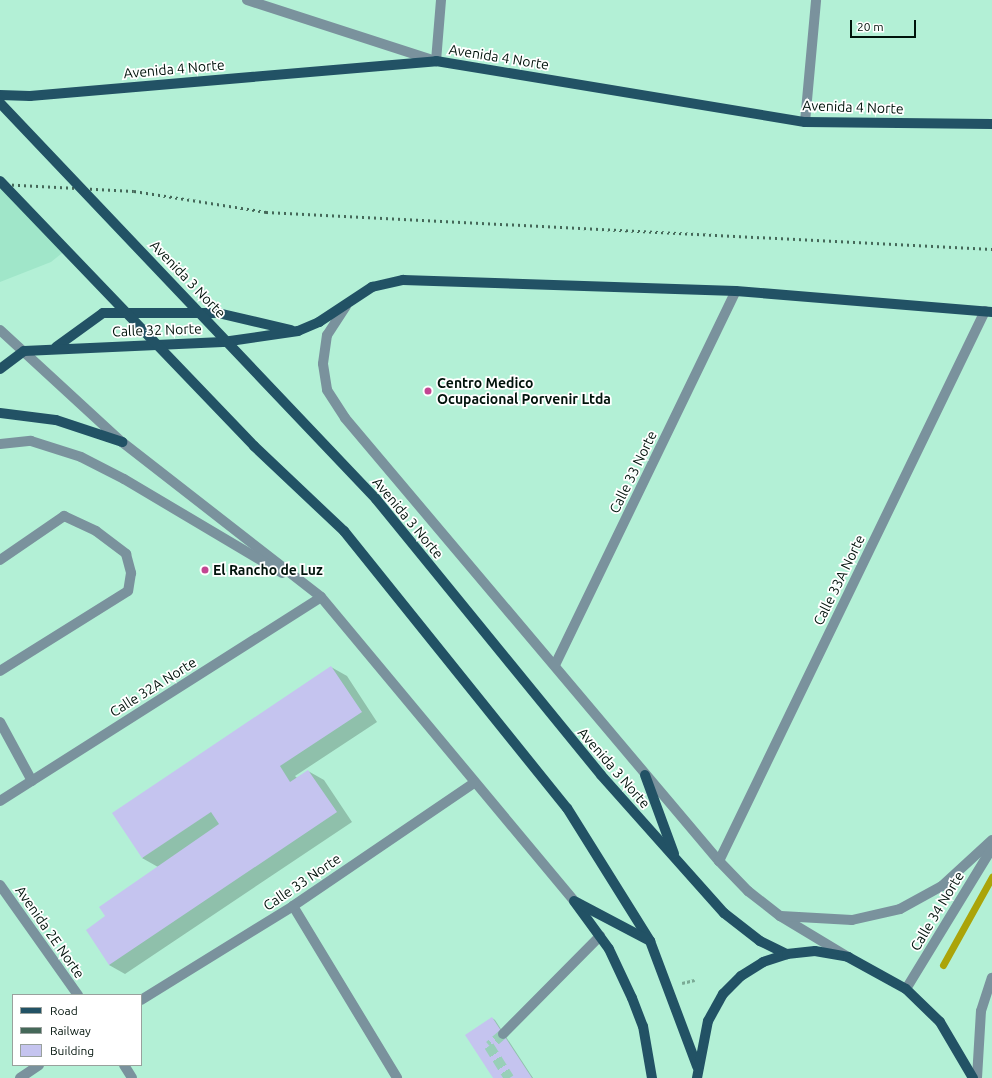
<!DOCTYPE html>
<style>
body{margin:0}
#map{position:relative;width:992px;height:1078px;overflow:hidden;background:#b3f0d6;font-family:Ubuntu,sans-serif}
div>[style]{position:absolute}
.built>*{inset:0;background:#a0e6c9}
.shadow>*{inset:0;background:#0003}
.stream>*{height:7px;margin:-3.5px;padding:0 3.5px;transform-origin:3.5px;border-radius:3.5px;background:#aba409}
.building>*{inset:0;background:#c5c4ef}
.minor-tunnel>*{height:10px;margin-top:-5px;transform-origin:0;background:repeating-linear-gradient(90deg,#98cfb8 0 10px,transparent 0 15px)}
.path>*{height:2.5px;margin-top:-1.25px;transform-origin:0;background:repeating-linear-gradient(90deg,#7aaa95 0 3px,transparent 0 5px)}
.minor>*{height:10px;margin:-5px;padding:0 5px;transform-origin:5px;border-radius:5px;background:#7a929d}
.major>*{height:10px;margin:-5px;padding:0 5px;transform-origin:5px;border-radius:5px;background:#225265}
.rail>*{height:3px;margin-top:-1.5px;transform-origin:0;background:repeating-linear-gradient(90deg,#456859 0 2px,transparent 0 6px)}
.major-bridge>*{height:10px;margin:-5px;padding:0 5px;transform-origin:5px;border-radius:5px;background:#225265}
.dots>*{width:11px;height:11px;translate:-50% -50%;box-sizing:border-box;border:2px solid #fff;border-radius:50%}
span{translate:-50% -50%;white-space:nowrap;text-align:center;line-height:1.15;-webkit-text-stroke:3.5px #fff;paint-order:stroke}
.street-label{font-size:14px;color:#00130b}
.poi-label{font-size:14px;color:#00130b;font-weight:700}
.left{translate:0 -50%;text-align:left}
.legend{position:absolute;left:12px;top:994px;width:130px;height:72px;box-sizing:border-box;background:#fff;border:1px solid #99a19d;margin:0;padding:5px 7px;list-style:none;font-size:12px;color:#00130b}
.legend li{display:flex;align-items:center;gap:8px;height:20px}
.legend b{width:20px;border:1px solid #99a19d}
.scale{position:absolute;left:850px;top:20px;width:66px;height:18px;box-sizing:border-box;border:2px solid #00130b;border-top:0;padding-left:5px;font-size:12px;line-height:14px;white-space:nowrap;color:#00130b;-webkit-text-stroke:3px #fff;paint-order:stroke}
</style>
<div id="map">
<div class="built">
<i style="clip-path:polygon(0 182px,66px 250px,51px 262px,0 282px)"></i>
</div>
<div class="shadow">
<i style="clip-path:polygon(331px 667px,347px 676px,377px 722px,295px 776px,297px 778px,308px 771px,324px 780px,352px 822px,125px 974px,109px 965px,106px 916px,158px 867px,142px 858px)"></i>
<i style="clip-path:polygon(492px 1018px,495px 1020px,533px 1078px,494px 1078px)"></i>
</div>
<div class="stream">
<i style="left:943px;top:965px;width:101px;rotate:-60.9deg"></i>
</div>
<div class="building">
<i style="clip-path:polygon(331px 666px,362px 712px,280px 766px,290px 782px,308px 770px,337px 812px,109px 965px,86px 930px,105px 916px,99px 907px,219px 824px,211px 812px,142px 858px,112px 813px)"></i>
<i style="clip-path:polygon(492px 1017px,532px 1078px,493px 1078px,465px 1035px)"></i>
</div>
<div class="minor-tunnel">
<i style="left:503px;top:1034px;width:18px;rotate:139deg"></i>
<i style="left:489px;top:1046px;width:38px;rotate:58deg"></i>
</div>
<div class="path">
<i style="left:682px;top:983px;width:13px;rotate:-13deg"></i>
</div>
<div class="minor">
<i style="left:247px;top:0;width:199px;rotate:17.9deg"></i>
<i style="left:436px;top:61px;width:61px;rotate:-85.3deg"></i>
<i style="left:805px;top:122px;width:122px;rotate:-84.8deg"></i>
<i style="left:346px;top:306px;width:35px;rotate:123deg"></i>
<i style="left:327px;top:335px;width:29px;rotate:98deg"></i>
<i style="left:323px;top:364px;width:26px;rotate:81deg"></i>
<i style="left:327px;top:390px;width:33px;rotate:57deg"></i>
<i style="left:345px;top:418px;width:580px;rotate:49.83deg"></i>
<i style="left:719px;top:861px;width:42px;rotate:46deg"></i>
<i style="left:748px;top:891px;width:41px;rotate:38deg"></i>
<i style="left:780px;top:916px;width:79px;rotate:31.1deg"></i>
<i style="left:0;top:330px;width:166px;rotate:42.6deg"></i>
<i style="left:122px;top:442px;width:252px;rotate:37.9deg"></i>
<i style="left:321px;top:597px;width:396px;rotate:50.2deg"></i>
<i style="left:0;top:444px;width:31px;rotate:-6deg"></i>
<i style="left:31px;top:441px;width:52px;rotate:17.7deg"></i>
<i style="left:81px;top:457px;width:48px;rotate:27.1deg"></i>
<i style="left:124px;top:479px;width:184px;rotate:30.7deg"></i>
<i style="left:0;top:560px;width:78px;rotate:-34.5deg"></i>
<i style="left:64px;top:516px;width:35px;rotate:25deg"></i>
<i style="left:96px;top:531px;width:38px;rotate:37deg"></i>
<i style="left:126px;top:554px;width:20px;rotate:75deg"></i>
<i style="left:131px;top:573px;width:18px;rotate:99deg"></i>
<i style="left:128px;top:591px;width:151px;rotate:148deg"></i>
<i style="left:555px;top:665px;width:415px;rotate:-64.2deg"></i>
<i style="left:0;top:722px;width:67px;rotate:61.5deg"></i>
<i style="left:0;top:801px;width:380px;rotate:-32.4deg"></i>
<i style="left:719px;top:861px;width:611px;rotate:-64.19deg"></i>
<i style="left:0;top:885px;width:135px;rotate:54.7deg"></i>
<i style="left:293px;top:906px;width:201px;rotate:58.8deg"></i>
<i style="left:781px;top:916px;width:71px;rotate:3.2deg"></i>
<i style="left:852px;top:920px;width:49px;rotate:-12.9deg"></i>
<i style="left:900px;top:909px;width:48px;rotate:-28.7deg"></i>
<i style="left:942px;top:886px;width:68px;rotate:-42.6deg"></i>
<i style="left:906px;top:989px;width:165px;rotate:-58.6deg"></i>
<i style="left:141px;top:1000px;width:179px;rotate:-31.7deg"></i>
<i style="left:293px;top:906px;width:219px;rotate:-34.2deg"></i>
<i style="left:503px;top:1034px;width:138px;rotate:-45.3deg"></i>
<i style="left:124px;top:1065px;width:15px;rotate:58deg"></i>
<i style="left:20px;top:1078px;width:23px;rotate:-34deg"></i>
<i style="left:977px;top:1078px;width:67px;rotate:-86.6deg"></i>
<i style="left:981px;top:1011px;width:35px;rotate:-72deg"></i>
</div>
<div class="major">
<i style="left:0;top:95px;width:30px;rotate:2deg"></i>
<i style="left:30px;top:96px;width:408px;rotate:-4.9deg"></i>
<i style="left:436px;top:61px;width:374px;rotate:9.4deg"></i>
<i style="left:805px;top:122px;width:187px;rotate:0.6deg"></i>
<i style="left:56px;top:347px;width:58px;rotate:-35.9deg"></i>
<i style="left:103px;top:313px;width:115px"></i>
<i style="left:218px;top:313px;width:75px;rotate:13.1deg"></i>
<i style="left:0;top:369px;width:30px;rotate:-37deg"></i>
<i style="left:24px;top:351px;width:199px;rotate:-2.6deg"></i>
<i style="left:223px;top:342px;width:76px;rotate:-8.3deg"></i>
<i style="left:298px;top:331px;width:23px;rotate:-23deg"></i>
<i style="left:319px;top:322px;width:64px;rotate:-33.4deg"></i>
<i style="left:372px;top:287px;width:32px;rotate:-13deg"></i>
<i style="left:403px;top:280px;width:333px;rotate:1.9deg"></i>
<i style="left:736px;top:291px;width:257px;rotate:4.7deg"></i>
<i style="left:0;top:413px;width:56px;rotate:7.1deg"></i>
<i style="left:56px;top:420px;width:70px;rotate:18.4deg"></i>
<i style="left:601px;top:775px;width:185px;rotate:48.3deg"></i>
<i style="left:724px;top:913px;width:46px;rotate:37.9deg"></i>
<i style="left:760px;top:941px;width:30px;rotate:26deg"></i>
<i style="left:645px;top:775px;width:84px;rotate:69.8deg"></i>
<i style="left:567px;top:808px;width:157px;rotate:58deg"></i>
<i style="left:650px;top:941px;width:134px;rotate:69.4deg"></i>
<i style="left:574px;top:901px;width:59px;rotate:53.9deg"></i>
<i style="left:609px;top:949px;width:54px;rotate:64.9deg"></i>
<i style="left:632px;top:998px;width:30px;rotate:69deg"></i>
<i style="left:643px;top:1026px;width:53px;rotate:80.2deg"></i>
<i style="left:576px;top:902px;width:84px;rotate:27.8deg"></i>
<i style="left:697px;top:1078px;width:58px;rotate:-79.1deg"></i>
<i style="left:708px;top:1021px;width:31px;rotate:-61deg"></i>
<i style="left:723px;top:994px;width:25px;rotate:-45deg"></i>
<i style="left:741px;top:976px;width:26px;rotate:-32deg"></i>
<i style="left:763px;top:962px;width:25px;rotate:-18deg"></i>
<i style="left:787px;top:954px;width:28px;rotate:-6deg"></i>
<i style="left:815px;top:951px;width:34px;rotate:10deg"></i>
<i style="left:848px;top:957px;width:66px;rotate:28.9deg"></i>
<i style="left:906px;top:989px;width:47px;rotate:44.1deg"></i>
<i style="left:940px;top:1022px;width:65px;rotate:59.5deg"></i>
</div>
<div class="rail">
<i style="left:0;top:184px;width:134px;rotate:3deg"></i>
<i style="left:134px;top:191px;width:134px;rotate:9deg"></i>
<i style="left:266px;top:212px;width:727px;rotate:2.92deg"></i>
</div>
<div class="major-bridge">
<i style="left:0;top:103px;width:546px;rotate:46.48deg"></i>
<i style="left:376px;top:499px;width:356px;rotate:50.8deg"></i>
<i style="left:0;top:181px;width:367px;rotate:46.2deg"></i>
<i style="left:254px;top:446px;width:124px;rotate:43.4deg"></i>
<i style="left:344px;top:531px;width:356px;rotate:51.2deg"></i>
</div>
<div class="dots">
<i style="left:428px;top:391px;background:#c34592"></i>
<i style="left:205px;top:570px;background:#c34592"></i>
</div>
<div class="street-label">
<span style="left:499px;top:57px;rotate:9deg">Avenida 4 Norte</span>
<span style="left:174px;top:69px;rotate:-5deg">Avenida 4 Norte</span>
<span style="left:853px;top:107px;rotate:2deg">Avenida 4 Norte</span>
<span style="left:188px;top:279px;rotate:46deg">Avenida 3 Norte</span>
<span style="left:157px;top:330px;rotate:-2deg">Calle 32 Norte</span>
<span style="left:633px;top:472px;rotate:-64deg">Calle 33 Norte</span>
<span style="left:408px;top:518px;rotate:50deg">Avenida 3 Norte</span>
<span style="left:839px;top:580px;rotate:-64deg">Calle 33A Norte</span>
<span style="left:153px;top:687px;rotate:-32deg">Calle 32A Norte</span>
<span style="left:614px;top:768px;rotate:49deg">Avenida 3 Norte</span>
<span style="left:302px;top:882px;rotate:-34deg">Calle 33 Norte</span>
<span style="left:937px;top:911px;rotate:-59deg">Calle 34 Norte</span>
<span style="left:50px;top:932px;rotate:55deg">Avenida 2E Norte</span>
</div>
<div class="poi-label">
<span class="left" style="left:437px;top:391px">Centro Medico<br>Ocupacional Porvenir Ltda</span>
<span class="left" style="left:213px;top:570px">El Rancho de Luz</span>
</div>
<ul class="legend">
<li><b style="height:5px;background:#225265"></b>Road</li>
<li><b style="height:5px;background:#456859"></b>Railway</li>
<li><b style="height:11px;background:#c5c4ef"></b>Building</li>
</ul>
<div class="scale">20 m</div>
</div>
